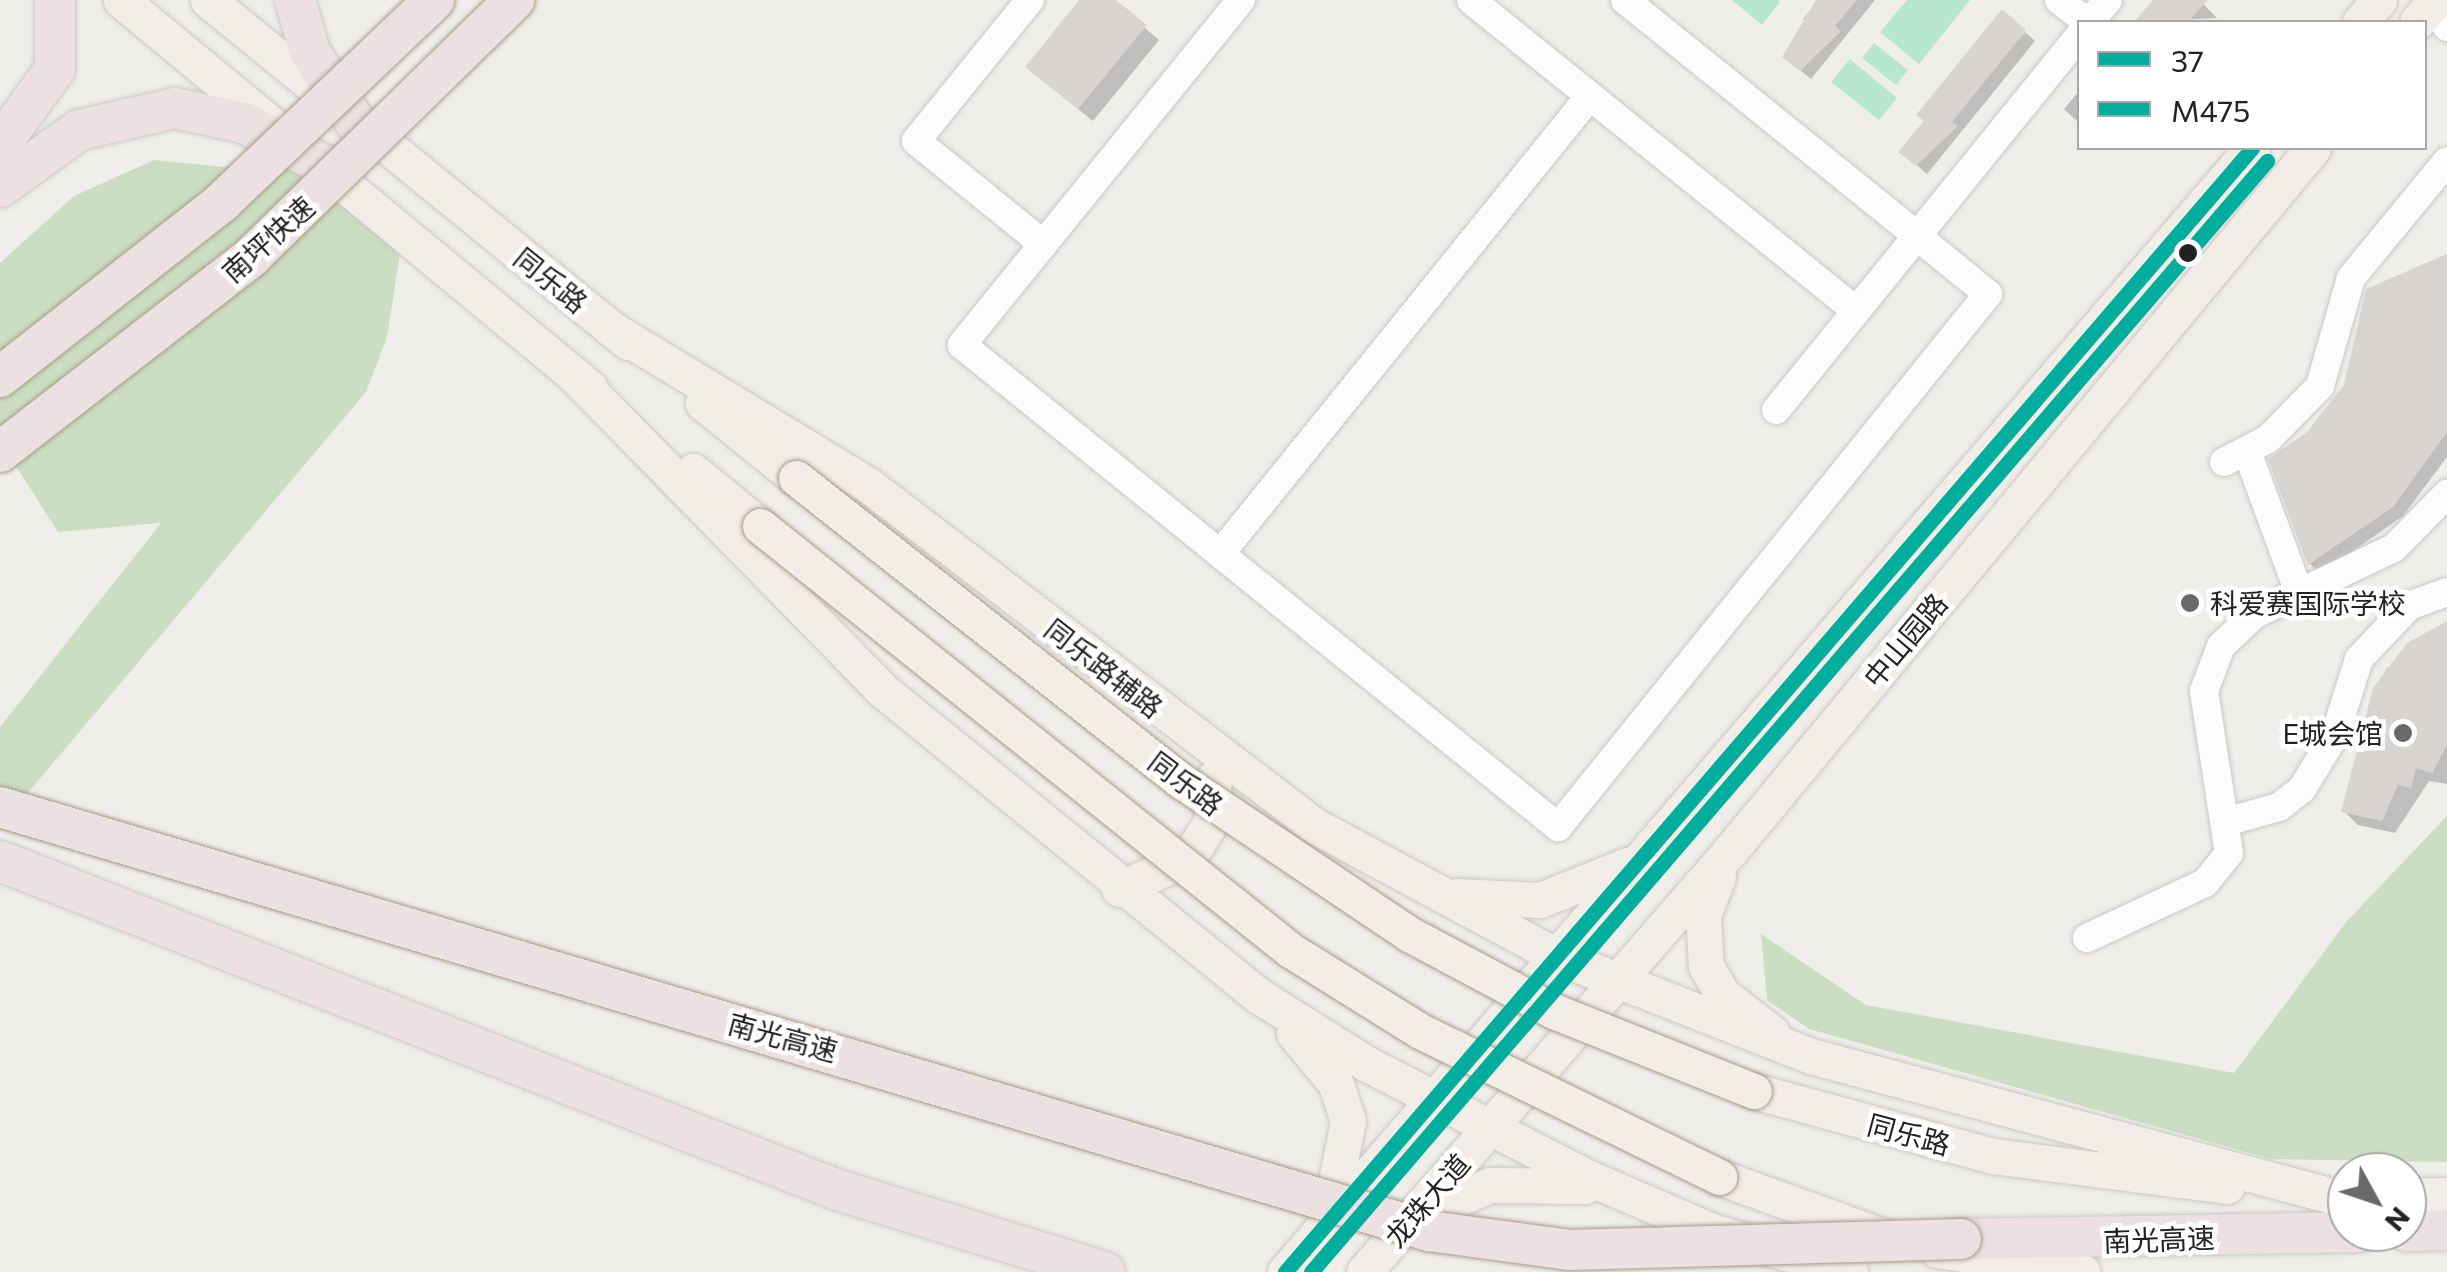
<!DOCTYPE html>
<meta charset="utf-8">
<style>
body{margin:0}
#map{position:relative;width:2447px;height:1272px;overflow:hidden;background:#f0eeeb;font-family:Commissioner,"Noto Sans SC",sans-serif}
div>[style]{position:absolute}
.forest>*{inset:0;background:#cbdec1}
.pitch>*{inset:0;background:#b7e6d2}
.shadow>*{inset:0;background:#0003}
.building>*{inset:0;background:#d7d4d2}
.roads{filter:drop-shadow(0 0 2px #c9c8c7) drop-shadow(0 0 2px #c9c8c7)}
.minor>*{height:28px;margin:-14px;padding:0 14px;transform-origin:14px;border-radius:14px;background:#fdfcfc}
.major>*{height:35px;margin:-17.5px;padding:0 17.5px;transform-origin:17.5px;border-radius:17.5px;background:#f3ede7}
.highway>*{height:40px;margin:-20px;padding:0 20px;transform-origin:20px;border-radius:20px;background:#ece0e2}
.bridges{filter:drop-shadow(0 0 2px #a79c86) drop-shadow(0 0 2px #a79c86)}
.major-bridge>*{height:35px;margin:-17.5px;padding:0 17.5px;transform-origin:17.5px;border-radius:17.5px;background:#f3ede7}
.highway-bridge>*{height:40px;margin:-20px;padding:0 20px;transform-origin:20px;border-radius:20px;background:#ece0e2}
.bus-1>*{height:15px;margin:-7.5px;padding:0 7.5px;transform-origin:7.5px;border-radius:7.5px;background:#01ad9c}
.bus-2>*{height:15px;margin:-7.5px;padding:0 7.5px;transform-origin:7.5px;border-radius:7.5px;background:#01ad9c}
.dots>*{width:28px;height:28px;translate:-50% -50%;box-sizing:border-box;border:5px solid #fff;border-radius:50%}
span{translate:-50% -50%;white-space:nowrap;text-align:center;line-height:1.15;-webkit-text-stroke:9px #fff;paint-order:stroke}
.street-label{font-size:28px;color:#222}
.poi-label{font-size:28px;color:#222}
.left{translate:0 -50%;text-align:left}
.right{translate:-100% -50%;text-align:right}
.legend{position:absolute;left:2077px;top:20px;width:350px;height:130px;box-sizing:border-box;background:#fff;border:2px solid #a7a7a7;margin:0;padding:12px 18px;list-style:none;font-size:30px;color:#222}
.legend li{display:flex;align-items:center;gap:20px;height:50px}
.legend b{width:50px;border:2px solid #a7a7a7}
.north{position:absolute;left:2327px;top:1152px;width:100px;height:100px;box-sizing:border-box;background:#fff;border:2px solid #a7a7a7;border-radius:50%;rotate:130deg;font-size:28px;font-weight:700;line-height:40px;text-align:center;color:#222}
.north::after{content:'';display:block;margin:auto;width:35px;height:45px;background:#6a6968;clip-path:polygon(50% 0,100% 100%,50% 72%,0 100%)}
</style>
<div id="map">
<div class="forest">
<i style="clip-path:polygon(279px 148px,402px 241px,387px 337px,366px 392px,27px 794px,0 787px,0 727px,161px 523px,58px 532px,0 441px,0 263px,74px 196px,154px 160px,225px 167px)"></i>
<i style="clip-path:polygon(2447px 816px,2447px 1162px,2271px 1159px,1809px 1029px,1767px 1000px,1761px 934px,1866px 1005px,2234px 1073px,2347px 921px)"></i>
</div>
<div class="pitch">
<i style="clip-path:polygon(1732px 0,1777px 0,1780px 2px,1762px 25px)"></i>
<i style="clip-path:polygon(1907px 0,1970px 0,1919px 64px,1880px 32px)"></i>
<i style="clip-path:polygon(1874px 43px,1908px 70px,1896px 85px,1862px 58px)"></i>
<i style="clip-path:polygon(1850px 59px,1897px 98px,1879px 120px,1831px 82px)"></i>
</div>
<div class="shadow">
<i style="clip-path:polygon(1082px 0,1112px 0,1159px 40px,1093px 121px,1042px 80px)"></i>
<i style="clip-path:polygon(1819px 0,1875px 0,1811px 79px,1795px 66px,1810px 26px,1803px 19px)"></i>
<i style="clip-path:polygon(2156px 0,2199px 0,2217px 18px,2137px 22px)"></i>
<i style="clip-path:polygon(2025px 32px,2035px 41px,1927px 174px,1912px 161px)"></i>
<i style="clip-path:polygon(2080px 90px,2080px 124px,2064px 109px)"></i>
<i style="clip-path:polygon(2447px 257px,2447px 457px,2403px 516px,2320px 574px,2310px 564px,2309px 434px)"></i>
<i style="clip-path:polygon(2447px 624px,2447px 784px,2429px 781px,2395px 833px,2358px 825px,2344px 811px,2386px 669px)"></i>
</div>
<div class="building">
<i style="clip-path:polygon(1079px 0,1116px 0,1147px 25px,1078px 109px,1025px 67px)"></i>
<i style="clip-path:polygon(1816px 0,1857px 0,1835px 26px,1841px 31px,1800px 71px,1782px 57px)"></i>
<i style="clip-path:polygon(2153px 0,2208px 0,2188px 22px,2134px 22px)"></i>
<i style="clip-path:polygon(2002px 9px,2026px 30px,1952px 122px,1958px 126px,1916px 166px,1898px 152px,1924px 121px,1916px 115px)"></i>
<i style="clip-path:polygon(2447px 254px,2447px 432px,2393px 507px,2308px 565px,2268px 459px,2307px 432px,2344px 385px,2366px 289px)"></i>
<i style="clip-path:polygon(2447px 621px,2447px 745px,2432px 773px,2416px 768px,2411px 788px,2398px 785px,2382px 821px,2341px 812px,2373px 688px,2407px 643px)"></i>
</div>
<div class="roads">
<div class="minor">
<i style="left:1030px;top:0;width:181px;rotate:129deg"></i>
<i style="left:916px;top:141px;width:164px;rotate:39deg"></i>
<i style="left:1241px;top:0;width:444px;rotate:129deg"></i>
<i style="left:962px;top:345px;width:767px;rotate:38.96deg"></i>
<i style="left:1558px;top:827px;width:685px;rotate:-51.1deg"></i>
<i style="left:1988px;top:294px;width:92px;rotate:-140.8deg"></i>
<i style="left:1917px;top:236px;width:224px;rotate:129deg"></i>
<i style="left:1471px;top:0;width:495px;rotate:38.9deg"></i>
<i style="left:1625px;top:0;width:375px;rotate:38.9deg"></i>
<i style="left:1917px;top:236px;width:259px;rotate:-51deg"></i>
<i style="left:2059px;top:0;width:36px;rotate:38deg"></i>
<i style="left:2427px;top:0;width:34px;rotate:53deg"></i>
<i style="left:2089px;top:22px;width:29px;rotate:-49deg"></i>
<i style="left:2248px;top:454px;width:150px;rotate:69.8deg"></i>
<i style="left:2224px;top:462px;width:50px;rotate:-27.6deg"></i>
<i style="left:2268px;top:439px;width:74px;rotate:-45.5deg"></i>
<i style="left:2320px;top:386px;width:112px;rotate:-74deg"></i>
<i style="left:2351px;top:278px;width:151px;rotate:-50.6deg"></i>
<i style="left:1220px;top:554px;width:589px;rotate:-51.07deg"></i>
<i style="left:2229px;top:821px;width:52px;rotate:-15.6deg"></i>
<i style="left:2279px;top:807px;width:29px;rotate:-38deg"></i>
<i style="left:2302px;top:789px;width:63px;rotate:-58.6deg"></i>
<i style="left:2335px;top:735px;width:80px;rotate:-72.5deg"></i>
<i style="left:2359px;top:659px;width:73px;rotate:-46.7deg"></i>
<i style="left:2409px;top:606px;width:40px;rotate:-20.2deg"></i>
<i style="left:2087px;top:938px;width:130px;rotate:-25deg"></i>
<i style="left:2205px;top:883px;width:38px;rotate:-51deg"></i>
<i style="left:2229px;top:853px;width:164px;rotate:-98.8deg"></i>
<i style="left:2204px;top:691px;width:48px;rotate:-69.3deg"></i>
<i style="left:2221px;top:646px;width:47px;rotate:-43.3deg"></i>
<i style="left:2255px;top:614px;width:154px;rotate:-25.4deg"></i>
<i style="left:2394px;top:548px;width:76px;rotate:-45.5deg"></i>
</div>
<div class="major">
<i style="left:121px;top:0;width:609px;rotate:39.6deg"></i>
<i style="left:208px;top:0;width:542px;rotate:39.16deg"></i>
<i style="left:2360px;top:22px;width:29px;rotate:-49deg"></i>
<i style="left:2417px;top:22px;width:29px;rotate:-49deg"></i>
<i style="left:610px;top:328px;width:302px;rotate:31.3deg"></i>
<i style="left:868px;top:485px;width:562px;rotate:37.34deg"></i>
<i style="left:1315px;top:826px;width:274px;rotate:28.3deg"></i>
<i style="left:1556px;top:956px;width:274px;rotate:21.4deg"></i>
<i style="left:1811px;top:1056px;width:539px;rotate:15.04deg"></i>
<i style="left:573px;top:374px;width:441px;rotate:45.6deg"></i>
<i style="left:881px;top:689px;width:487px;rotate:39.1deg"></i>
<i style="left:1259px;top:996px;width:128px;rotate:32.2deg"></i>
<i style="left:1367px;top:1064px;width:250px;rotate:27.2deg"></i>
<i style="left:1589px;top:1178px;width:134px;rotate:23.3deg"></i>
<i style="left:1712px;top:1231px;width:144px;rotate:16.5deg"></i>
<i style="left:703px;top:403px;width:119px;rotate:38.9deg"></i>
<i style="left:693px;top:471px;width:87px;rotate:39.4deg"></i>
<i style="left:1718px;top:877px;width:41px;rotate:111.5deg"></i>
<i style="left:1703px;top:915px;width:51px;rotate:86.6deg"></i>
<i style="left:1706px;top:966px;width:32px;rotate:60deg"></i>
<i style="left:1722px;top:994px;width:63px;rotate:38deg"></i>
<i style="left:1119px;top:889px;width:76px;rotate:-24.2deg"></i>
<i style="left:1188px;top:858px;width:43px;rotate:-57.4deg"></i>
<i style="left:1211px;top:822px;width:44px;rotate:-86.1deg"></i>
<i style="left:1457px;top:896px;width:83px;rotate:2.8deg"></i>
<i style="left:1540px;top:900px;width:94px;rotate:-21.9deg"></i>
<i style="left:1294px;top:1033px;width:66px;rotate:50.5deg"></i>
<i style="left:1336px;top:1084px;width:39px;rotate:72deg"></i>
<i style="left:1348px;top:1121px;width:97px;rotate:101.3deg"></i>
<i style="left:1754px;top:1091px;width:249px;rotate:15.2deg"></i>
<i style="left:1994px;top:1156px;width:235px;rotate:7.3deg"></i>
<i style="left:1719px;top:1177px;width:173px;rotate:19.9deg"></i>
<i style="left:2407px;top:1196px;width:40px;rotate:-1.4deg"></i>
<i style="left:1428px;top:1211px;width:67px;rotate:-22.8deg"></i>
<i style="left:1490px;top:1185px;width:95px;rotate:0.6deg"></i>
<i style="left:1937px;top:1250px;width:147px;rotate:8.6deg"></i>
<i style="left:1285px;top:1272px;width:1483px;rotate:-49.29deg"></i>
<i style="left:1364px;top:1272px;width:558px;rotate:-49deg"></i>
<i style="left:1730px;top:851px;width:913px;rotate:-50.33deg"></i>
</div>
<div class="highway">
<i style="left:295px;top:0;width:54px;rotate:73.9deg"></i>
<i style="left:310px;top:52px;width:85px;rotate:57.1deg"></i>
<i style="left:0;top:145px;width:94px;rotate:-54.1deg"></i>
<i style="left:55px;top:69px;width:69px;rotate:-90deg"></i>
<i style="left:0;top:187px;width:97px;rotate:-35.8deg"></i>
<i style="left:79px;top:130px;width:98px;rotate:-12.9deg"></i>
<i style="left:175px;top:108px;width:71px;rotate:12.3deg"></i>
<i style="left:244px;top:123px;width:90px;rotate:27.7deg"></i>
<i style="left:0;top:861px;width:900px;rotate:21.44deg"></i>
<i style="left:838px;top:1190px;width:279px;rotate:17.1deg"></i>
<i style="left:2407px;top:1231px;width:40px;rotate:-1.4deg"></i>
<i style="left:1961px;top:1239px;width:397px;rotate:-1deg"></i>
</div>
</div>
<div class="bridges">
<div class="major-bridge">
<i style="left:796px;top:478px;width:492px;rotate:38.2deg"></i>
<i style="left:1183px;top:782px;width:272px;rotate:33.9deg"></i>
<i style="left:1409px;top:934px;width:166px;rotate:28deg"></i>
<i style="left:1556px;top:1012px;width:213px;rotate:21.8deg"></i>
<i style="left:760px;top:526px;width:679px;rotate:38.66deg"></i>
<i style="left:1290px;top:950px;width:153px;rotate:31.9deg"></i>
<i style="left:1420px;top:1031px;width:333px;rotate:26deg"></i>
</div>
<div class="highway-bridge">
<i style="left:0;top:377px;width:283px;rotate:-38.2deg"></i>
<i style="left:222px;top:202px;width:293px;rotate:-43.6deg"></i>
<i style="left:0;top:452px;width:318px;rotate:-37.8deg"></i>
<i style="left:251px;top:257px;width:368px;rotate:-44.3deg"></i>
<i style="left:0;top:807px;width:1491px;rotate:16.53deg"></i>
<i style="left:1429px;top:1231px;width:141px;rotate:7.7deg"></i>
<i style="left:1569px;top:1250px;width:392px;rotate:-1.6deg"></i>
</div>
</div>
<div class="bus-1">
<i style="left:1285px;top:1272px;width:1483px;rotate:-49.29deg"></i>
</div>
<div class="bus-2">
<i style="left:1311px;top:1272px;width:1466px;rotate:-49.29deg"></i>
</div>
<div class="dots">
<i style="left:2188px;top:253px;background:#222"></i>
<i style="left:2190px;top:603px;background:#6a6968"></i>
<i style="left:2403px;top:733px;background:#6a6968"></i>
</div>
<div class="street-label">
<span style="left:268px;top:239px;rotate:-42deg">南坪快速</span>
<span style="left:551px;top:280px;rotate:39deg">同乐路</span>
<span style="left:1905px;top:640px;rotate:-50deg">中山园路</span>
<span style="left:1104px;top:668px;rotate:38deg">同乐路辅路</span>
<span style="left:1186px;top:783px;rotate:37deg">同乐路</span>
<span style="left:783px;top:1037px;rotate:15deg">南光高速</span>
<span style="left:1909px;top:1134px;rotate:15deg">同乐路</span>
<span style="left:1427px;top:1200px;rotate:-49deg">龙珠大道</span>
<span style="left:2159px;top:1239px;rotate:-2deg">南光高速</span>
</div>
<div class="poi-label">
<span class="left" style="left:2210px;top:603px">科爱赛国际学校</span>
<span class="right" style="left:2383px;top:733px">E城会馆</span>
</div>
<ul class="legend">
<li><b style="height:12px;background:#01ad9c"></b>37</li>
<li><b style="height:12px;background:#01ad9c"></b>M475</li>
</ul>
<div class="north">N</div>
</div>
